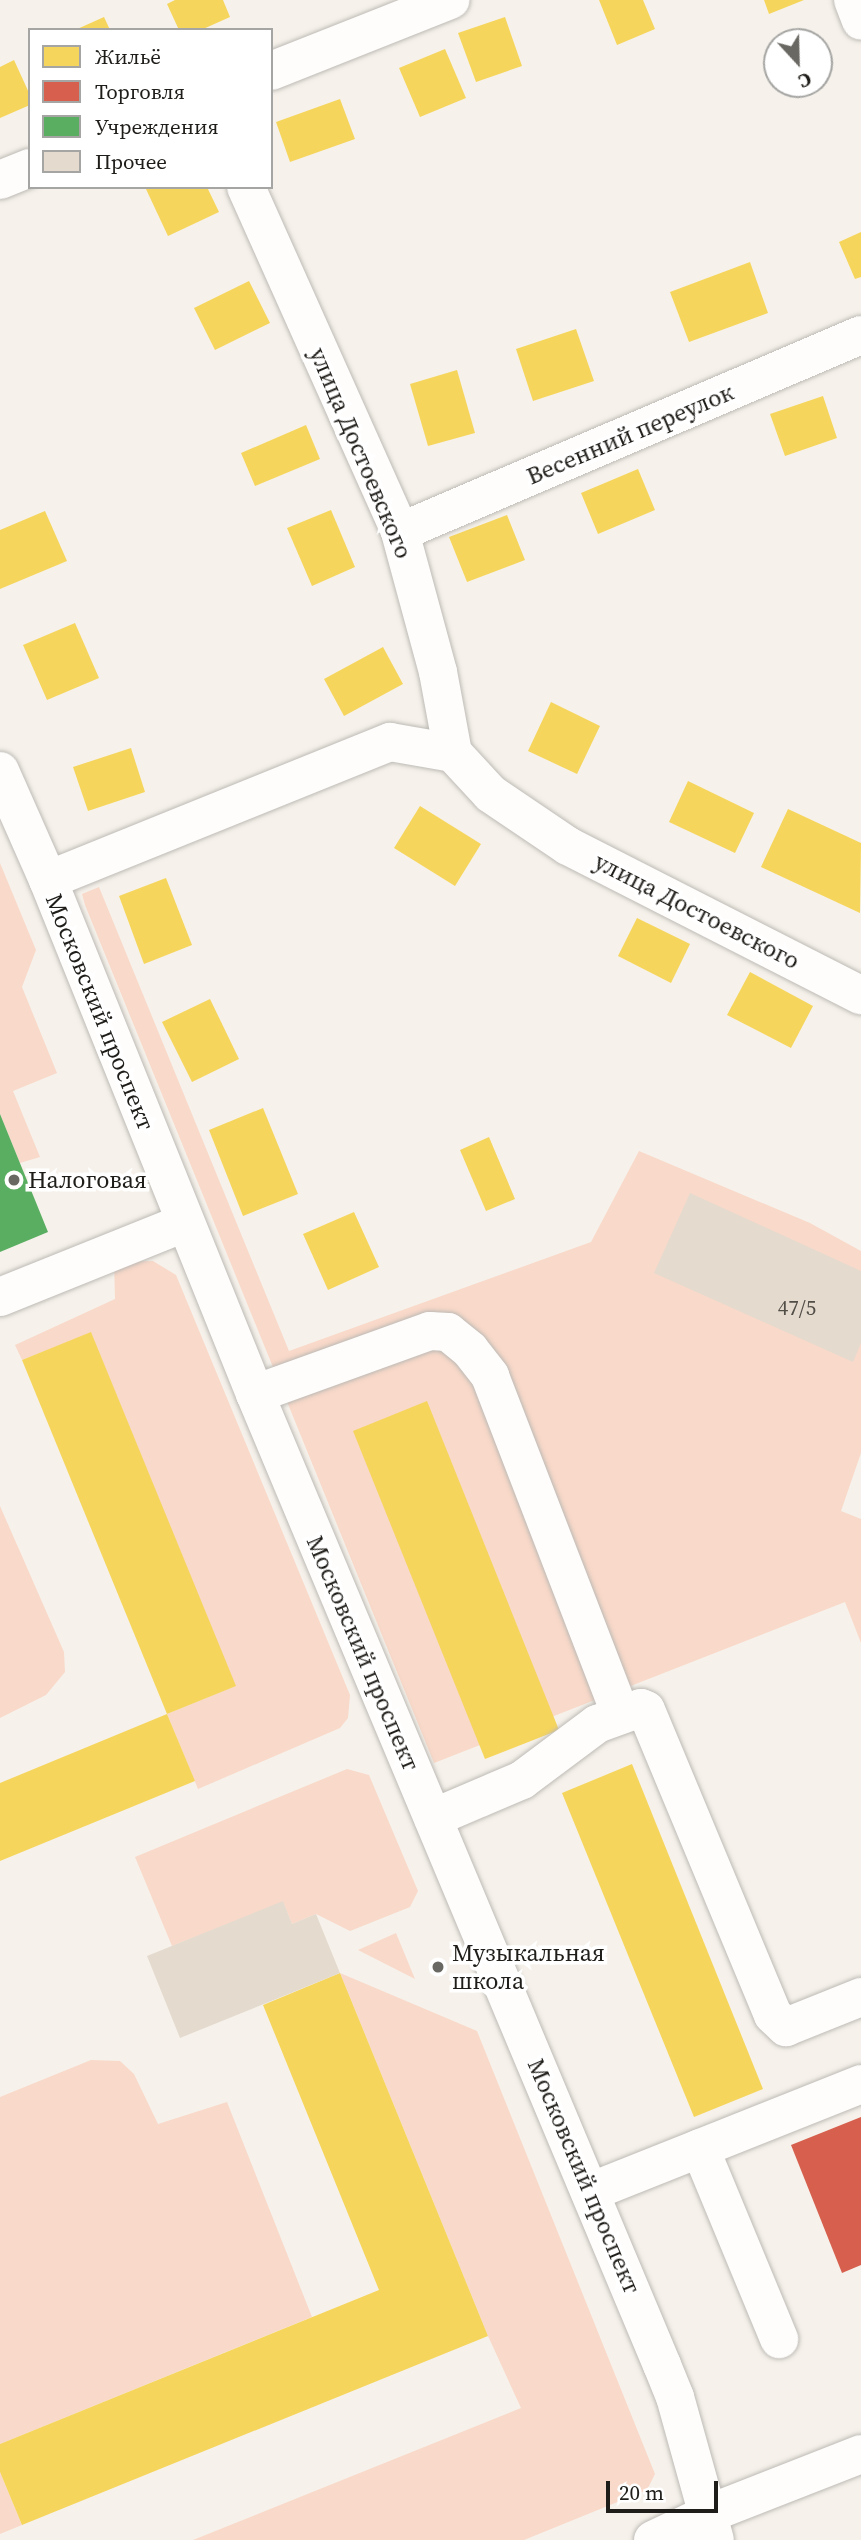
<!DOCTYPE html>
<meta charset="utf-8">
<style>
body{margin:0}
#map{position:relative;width:861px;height:2540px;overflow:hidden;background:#f6f2eb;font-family:"Source Serif 4",serif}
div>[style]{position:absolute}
.green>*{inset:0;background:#f9d9c9}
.homes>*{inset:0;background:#f6d55c}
.shops>*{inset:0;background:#d6604d}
.public>*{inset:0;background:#5aae61}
.building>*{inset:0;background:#e4dace}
.roads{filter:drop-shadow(0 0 2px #bdbab5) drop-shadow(0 0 2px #bdbab5)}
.minor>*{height:38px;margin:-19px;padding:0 19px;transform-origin:19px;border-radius:19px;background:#fefdfc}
.dots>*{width:19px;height:19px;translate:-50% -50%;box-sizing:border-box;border:4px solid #fff;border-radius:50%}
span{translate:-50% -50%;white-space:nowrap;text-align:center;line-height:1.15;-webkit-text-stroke:7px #fff;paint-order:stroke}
.number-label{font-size:21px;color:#514d47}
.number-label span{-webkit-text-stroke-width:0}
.street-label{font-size:24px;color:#1f1d19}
.poi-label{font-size:24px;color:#1f1d19}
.left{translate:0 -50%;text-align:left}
.legend{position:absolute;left:28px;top:28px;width:245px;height:161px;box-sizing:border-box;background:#fff;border:2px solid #a5a5a3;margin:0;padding:9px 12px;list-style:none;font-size:21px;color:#1f1d19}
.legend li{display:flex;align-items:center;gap:14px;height:35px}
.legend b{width:35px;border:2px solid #a5a5a3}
.north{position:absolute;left:763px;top:28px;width:70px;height:70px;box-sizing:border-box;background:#fff;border:2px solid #a5a5a3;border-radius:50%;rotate:158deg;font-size:19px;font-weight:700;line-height:28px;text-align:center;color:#1f1d19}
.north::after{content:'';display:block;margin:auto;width:24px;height:32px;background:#6a6862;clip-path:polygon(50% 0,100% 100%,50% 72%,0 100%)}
.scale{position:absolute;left:606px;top:2481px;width:112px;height:32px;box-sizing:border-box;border:4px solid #1f1d19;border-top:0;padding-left:9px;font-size:21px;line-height:24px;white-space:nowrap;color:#1f1d19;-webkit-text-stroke:5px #fff;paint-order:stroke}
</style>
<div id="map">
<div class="green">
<i style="clip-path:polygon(0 863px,36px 950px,22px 987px,57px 1073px,13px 1091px,40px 1157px,20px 1163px,0 1114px)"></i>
<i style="clip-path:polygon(99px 887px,289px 1351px,591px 1242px,639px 1151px,810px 1223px,861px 1251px,861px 1453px,841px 1511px,861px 1519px,861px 1643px,845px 1602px,434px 1763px,85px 905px,82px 894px)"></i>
<i style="clip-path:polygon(153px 1261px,176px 1275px,350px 1695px,348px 1718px,340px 1728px,198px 1789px,167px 1714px,235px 1686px,91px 1333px,22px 1360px,15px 1345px,115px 1299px,114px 1262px)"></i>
<i style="clip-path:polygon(0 1506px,64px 1652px,65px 1672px,46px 1695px,0 1718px)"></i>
<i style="clip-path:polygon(347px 1769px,369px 1775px,418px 1891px,410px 1907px,350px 1931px,316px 1914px,292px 1924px,283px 1902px,172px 1946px,135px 1857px)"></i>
<i style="clip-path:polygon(396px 1933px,415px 1979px,358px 1950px)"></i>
<i style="clip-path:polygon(340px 1973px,477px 2031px,655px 2474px,647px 2490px,524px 2540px,193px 2540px,521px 2408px,488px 2336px)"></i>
<i style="clip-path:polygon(91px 2060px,120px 2061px,134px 2074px,158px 2124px,227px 2102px,312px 2317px,0 2444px,0 2097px)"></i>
<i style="clip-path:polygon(0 2472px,22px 2525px,0 2534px)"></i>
</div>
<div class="homes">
<i style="clip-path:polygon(175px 0,223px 0,230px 17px,201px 30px,179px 30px,167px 4px)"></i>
<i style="clip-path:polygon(599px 0,643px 0,655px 29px,617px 45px)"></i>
<i style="clip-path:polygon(764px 0,804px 0,769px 14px)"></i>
<i style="clip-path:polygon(104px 17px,110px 30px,75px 30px)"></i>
<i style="clip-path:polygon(505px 17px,522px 66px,476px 82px,458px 33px)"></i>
<i style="clip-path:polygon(445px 49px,466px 98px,420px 117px,399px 68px)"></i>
<i style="clip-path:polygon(14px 60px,30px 95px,30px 105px,0 118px,0 67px)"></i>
<i style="clip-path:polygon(340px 99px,355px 139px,290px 162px,276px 122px)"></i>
<i style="clip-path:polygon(145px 187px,207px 187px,219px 212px,168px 236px)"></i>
<i style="clip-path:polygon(861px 232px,861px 277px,855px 279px,839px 242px)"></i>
<i style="clip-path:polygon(750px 262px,768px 313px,689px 342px,670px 292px)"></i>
<i style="clip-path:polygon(249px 281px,270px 323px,215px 350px,194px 308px)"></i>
<i style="clip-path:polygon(576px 329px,594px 381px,533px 401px,516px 349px)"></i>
<i style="clip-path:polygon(457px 370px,475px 433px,428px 446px,410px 384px)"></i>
<i style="clip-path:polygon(823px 396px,837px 438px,785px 456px,770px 414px)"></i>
<i style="clip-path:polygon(306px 425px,320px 459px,255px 486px,241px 453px)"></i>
<i style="clip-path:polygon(638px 469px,655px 510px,598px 534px,581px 493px)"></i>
<i style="clip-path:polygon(331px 510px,355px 567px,312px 586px,287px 528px)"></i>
<i style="clip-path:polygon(45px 511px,67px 561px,0 589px,0 530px)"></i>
<i style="clip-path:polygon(507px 515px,525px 560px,467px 582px,449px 537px)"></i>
<i style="clip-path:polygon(75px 623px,99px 678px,47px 700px,23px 645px)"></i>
<i style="clip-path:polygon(383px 647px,403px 684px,344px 716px,324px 679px)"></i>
<i style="clip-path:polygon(551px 702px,600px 726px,577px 774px,528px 751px)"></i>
<i style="clip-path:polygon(131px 748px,145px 792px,88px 811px,73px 767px)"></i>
<i style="clip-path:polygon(688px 781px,754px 813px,735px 853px,669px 822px)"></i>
<i style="clip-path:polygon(420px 806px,481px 844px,455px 886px,394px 848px)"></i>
<i style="clip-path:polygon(788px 809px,861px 843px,860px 913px,761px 867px)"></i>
<i style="clip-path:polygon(166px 878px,192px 945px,144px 964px,119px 896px)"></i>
<i style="clip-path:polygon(637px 918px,690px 944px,671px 983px,618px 956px)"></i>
<i style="clip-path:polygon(750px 972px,813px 1006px,791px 1048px,727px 1015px)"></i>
<i style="clip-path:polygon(210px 999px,239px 1059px,192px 1082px,162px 1022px)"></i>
<i style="clip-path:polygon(263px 1108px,298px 1194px,243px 1216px,209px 1130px)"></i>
<i style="clip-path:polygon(489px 1137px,515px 1199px,486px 1211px,460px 1150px)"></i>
<i style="clip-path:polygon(354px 1212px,379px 1267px,328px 1290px,303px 1234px)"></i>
<i style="clip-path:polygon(91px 1332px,236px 1686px,167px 1714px,22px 1360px)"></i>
<i style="clip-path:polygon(427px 1401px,559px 1730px,485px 1759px,353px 1431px)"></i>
<i style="clip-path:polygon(167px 1714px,195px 1781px,0 1861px,0 1783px)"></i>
<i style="clip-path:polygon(632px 1764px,763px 2089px,694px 2117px,562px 1793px)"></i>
<i style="clip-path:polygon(340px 1973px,488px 2336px,22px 2525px,0 2472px,0 2444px,379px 2290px,263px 2005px)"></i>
</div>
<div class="shops">
<i style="clip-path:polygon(861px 2117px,861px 2265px,842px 2273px,791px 2145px)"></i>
</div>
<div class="public">
<i style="clip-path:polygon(0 1114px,48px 1232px,0 1252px)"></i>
</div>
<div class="building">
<i style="clip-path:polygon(690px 1193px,861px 1271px,861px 1343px,853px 1362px,654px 1273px)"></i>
<i style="clip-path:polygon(283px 1901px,292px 1924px,316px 1914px,340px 1973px,180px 2038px,147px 1956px)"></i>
</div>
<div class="roads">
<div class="minor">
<i style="left:853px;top:0;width:22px;rotate:69deg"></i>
<i style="left:271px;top:71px;width:193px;rotate:-21.6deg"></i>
<i style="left:0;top:180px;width:32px;rotate:-22deg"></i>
<i style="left:246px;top:187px;width:378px;rotate:65.9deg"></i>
<i style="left:400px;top:532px;width:145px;rotate:74.8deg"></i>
<i style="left:438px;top:672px;width:82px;rotate:79.5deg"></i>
<i style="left:453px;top:753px;width:56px;rotate:47.2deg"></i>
<i style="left:491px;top:794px;width:93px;rotate:34deg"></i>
<i style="left:568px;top:846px;width:329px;rotate:27deg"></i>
<i style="left:400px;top:532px;width:501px;rotate:-23.14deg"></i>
<i style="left:0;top:771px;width:119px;rotate:66.2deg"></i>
<i style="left:48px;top:880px;width:554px;rotate:68.06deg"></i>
<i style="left:255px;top:1394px;width:1053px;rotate:67.26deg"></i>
<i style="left:662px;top:2365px;width:35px;rotate:68deg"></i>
<i style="left:675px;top:2397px;width:148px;rotate:74.4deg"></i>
<i style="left:48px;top:880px;width:369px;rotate:-22deg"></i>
<i style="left:390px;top:742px;width:64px;rotate:9.9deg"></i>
<i style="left:0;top:1297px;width:198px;rotate:-21.9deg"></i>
<i style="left:255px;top:1394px;width:186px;rotate:-19.8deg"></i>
<i style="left:430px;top:1331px;width:18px;rotate:3deg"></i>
<i style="left:448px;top:1332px;width:28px;rotate:39deg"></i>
<i style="left:470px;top:1350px;width:33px;rotate:52deg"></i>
<i style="left:490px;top:1376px;width:363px;rotate:68.9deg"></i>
<i style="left:433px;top:1818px;width:97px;rotate:-23.1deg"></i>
<i style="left:522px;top:1780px;width:94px;rotate:-36.7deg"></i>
<i style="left:597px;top:1724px;width:47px;rotate:-20deg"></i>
<i style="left:641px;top:1708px;width:5px;rotate:22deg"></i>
<i style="left:646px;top:1710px;width:330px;rotate:67.4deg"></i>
<i style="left:773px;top:2015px;width:18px;rotate:43deg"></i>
<i style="left:786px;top:2027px;width:81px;rotate:-21.8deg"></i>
<i style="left:700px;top:2148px;width:207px;rotate:67.5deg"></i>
<i style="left:590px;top:2192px;width:292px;rotate:-21.7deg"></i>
<i style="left:653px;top:2540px;width:61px;rotate:-25.3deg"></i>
<i style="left:708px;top:2514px;width:164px;rotate:-21.4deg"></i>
</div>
</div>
<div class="dots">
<i style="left:14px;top:1180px;background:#6a6862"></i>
<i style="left:438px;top:1967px;background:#6a6862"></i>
</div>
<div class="number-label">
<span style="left:797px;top:1308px">47/5</span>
</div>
<div class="street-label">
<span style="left:630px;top:434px;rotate:-23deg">Весенний переулок</span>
<span style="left:361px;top:453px;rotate:67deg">улица Достоевского</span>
<span style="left:697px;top:911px;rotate:27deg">улица Достоевского</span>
<span style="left:100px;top:1012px;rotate:68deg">Московский проспект</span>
<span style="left:363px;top:1653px;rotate:67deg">Московский проспект</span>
<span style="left:584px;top:2176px;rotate:67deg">Московский проспект</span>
</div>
<div class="poi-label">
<span class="left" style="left:28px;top:1180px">Налоговая</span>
<span class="left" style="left:452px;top:1967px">Музыкальная<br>школа</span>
</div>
<ul class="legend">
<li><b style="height:19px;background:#f6d55c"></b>Жильё</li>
<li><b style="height:19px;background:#d6604d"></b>Торговля</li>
<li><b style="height:19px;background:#5aae61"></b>Учреждения</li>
<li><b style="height:19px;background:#e4dace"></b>Прочее</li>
</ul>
<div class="north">С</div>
<div class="scale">20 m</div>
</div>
